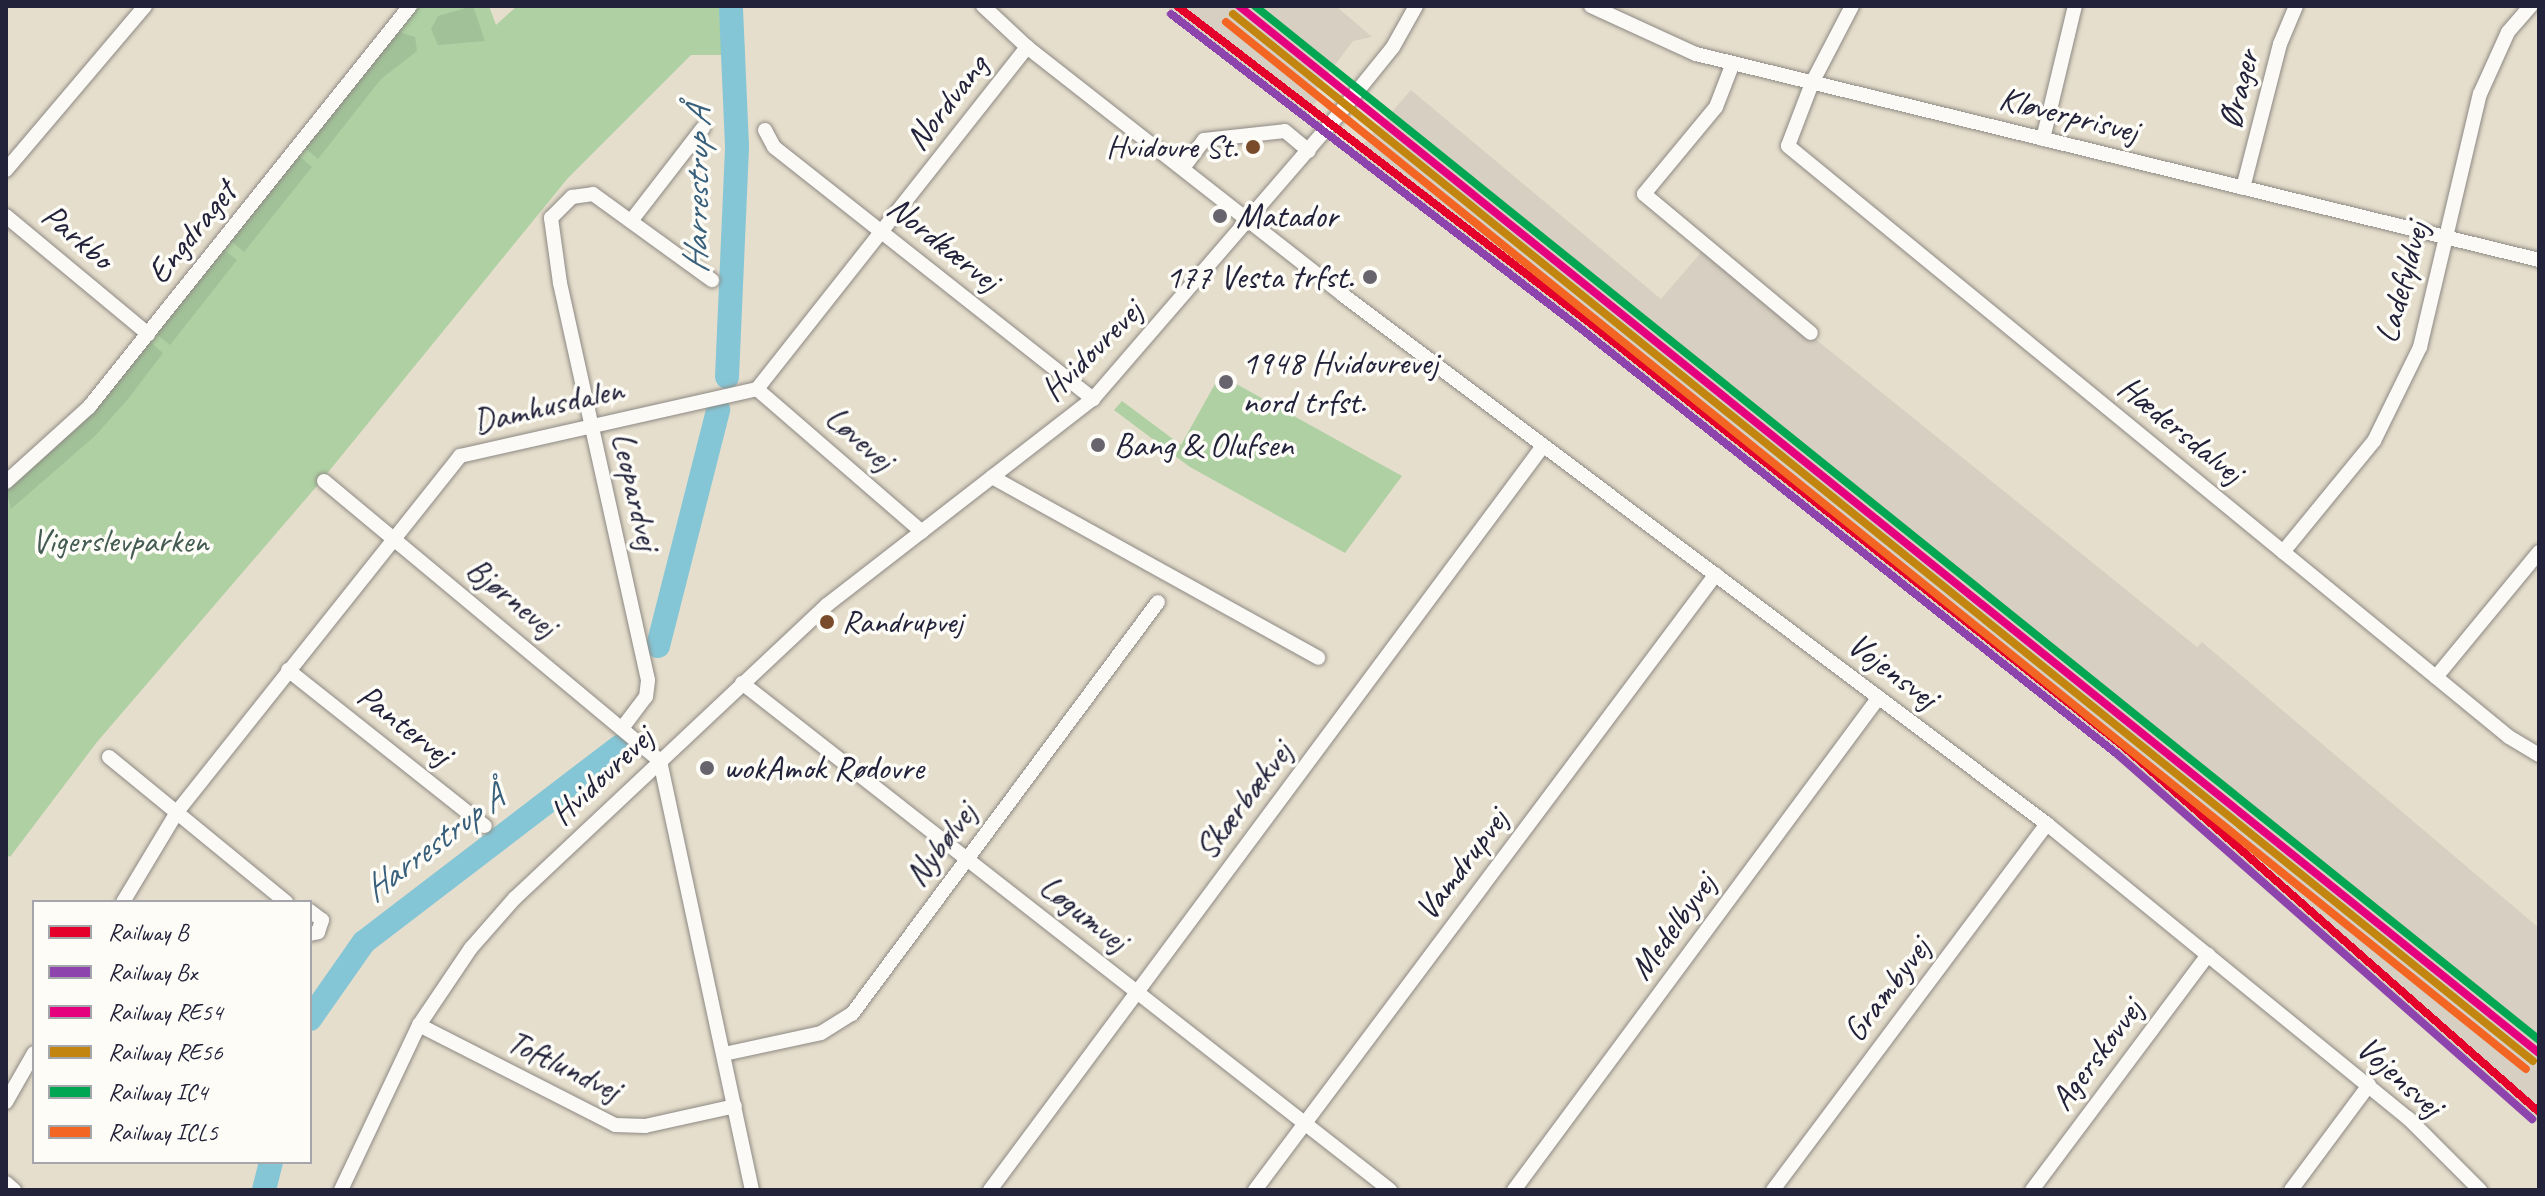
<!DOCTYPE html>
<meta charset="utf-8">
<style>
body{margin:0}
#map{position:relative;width:2545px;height:1196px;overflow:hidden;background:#e6decc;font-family:Caveat,sans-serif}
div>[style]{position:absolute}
.industrial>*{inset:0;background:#d7cfc1}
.green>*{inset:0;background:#aed0a2}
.forest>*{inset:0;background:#a1c198}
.river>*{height:24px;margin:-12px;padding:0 12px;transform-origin:12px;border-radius:12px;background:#85c6d6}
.roads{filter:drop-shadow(0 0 2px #8d8984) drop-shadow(0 0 2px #8d8984)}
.minor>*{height:14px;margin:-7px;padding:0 7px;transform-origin:7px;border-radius:7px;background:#fbfaf7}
.rail-1>*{height:8px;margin:-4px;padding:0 4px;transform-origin:4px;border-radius:4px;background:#e4002b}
.rail-2>*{height:8px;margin:-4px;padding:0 4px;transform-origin:4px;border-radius:4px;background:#8e44ad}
.rail-3>*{height:8px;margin:-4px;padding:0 4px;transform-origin:4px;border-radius:4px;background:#e5007d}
.rail-4>*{height:8px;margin:-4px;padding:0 4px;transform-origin:4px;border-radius:4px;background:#c2850f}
.rail-5>*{height:8px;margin:-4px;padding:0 4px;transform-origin:4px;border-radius:4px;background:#00a651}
.rail-6>*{height:8px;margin:-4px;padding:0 4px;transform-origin:4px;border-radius:4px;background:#f26522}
.dots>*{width:22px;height:22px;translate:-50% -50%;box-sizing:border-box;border:4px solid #fdfcf7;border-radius:50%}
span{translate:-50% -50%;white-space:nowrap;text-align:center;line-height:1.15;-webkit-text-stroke:7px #fdfcf7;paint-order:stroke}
.bus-label{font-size:32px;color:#22223b}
.right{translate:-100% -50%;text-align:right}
.left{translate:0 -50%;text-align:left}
.street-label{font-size:34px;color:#22223b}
.poi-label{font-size:34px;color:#22223b}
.park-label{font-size:34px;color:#435b53}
.water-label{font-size:36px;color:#39607b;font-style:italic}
.frame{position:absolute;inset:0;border:8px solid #22223b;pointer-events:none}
.legend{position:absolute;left:32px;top:900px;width:280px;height:264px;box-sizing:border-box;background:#fdfcf7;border:2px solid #a5a5ac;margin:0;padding:10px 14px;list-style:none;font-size:24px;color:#22223b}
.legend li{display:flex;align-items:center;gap:16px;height:40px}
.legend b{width:40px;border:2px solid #a5a5ac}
</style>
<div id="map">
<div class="industrial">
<i style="clip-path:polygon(1166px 6px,1336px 6px,1372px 37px,1353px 41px,1316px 90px,1322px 95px,1304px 116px)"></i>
<i style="clip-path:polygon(1411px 90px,1661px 299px,1704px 249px,2197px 647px,2202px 642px,2539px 928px,2539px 1123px,2199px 822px,1559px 313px,1351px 158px)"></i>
</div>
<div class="green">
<i style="clip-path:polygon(417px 6px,489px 6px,496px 25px,517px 6px,741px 6px,745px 55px,691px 55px,568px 178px,316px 487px,97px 742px,10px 857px,6px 854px,6px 489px,94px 410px)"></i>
<i style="clip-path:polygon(1220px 375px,1402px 476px,1345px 553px,1190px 467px,1114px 410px,1122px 401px,1181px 445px)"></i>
</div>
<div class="forest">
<i style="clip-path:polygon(473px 6px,485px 41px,438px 45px,431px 29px,438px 16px)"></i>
<i style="clip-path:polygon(397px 31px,415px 37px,417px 51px,381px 79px,318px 159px,304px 147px)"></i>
<i style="clip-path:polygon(298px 155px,312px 167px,244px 252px,230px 240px)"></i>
<i style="clip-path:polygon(223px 249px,237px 260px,170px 345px,155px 333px)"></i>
<i style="clip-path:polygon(149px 341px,163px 353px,128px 399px,95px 436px,11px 509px,6px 489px,94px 410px)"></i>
</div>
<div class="river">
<i style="left:727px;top:377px;width:231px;rotate:-87.5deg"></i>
<i style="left:737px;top:146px;width:140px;rotate:-92.5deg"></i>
<i style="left:658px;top:646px;width:244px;rotate:-75.7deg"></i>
<i style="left:310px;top:1019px;width:94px;rotate:-55deg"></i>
<i style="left:364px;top:942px;width:322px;rotate:-37.4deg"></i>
<i style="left:264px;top:1190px;width:29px;rotate:-76deg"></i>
</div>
<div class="roads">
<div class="minor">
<i style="left:983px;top:6px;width:60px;rotate:43deg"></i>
<i style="left:1027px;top:47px;width:402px;rotate:38.1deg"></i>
<i style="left:1343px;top:295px;width:881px;rotate:36.92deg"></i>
<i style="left:2047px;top:824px;width:466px;rotate:39.2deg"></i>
<i style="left:2408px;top:1118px;width:102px;rotate:45deg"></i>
<i style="left:1591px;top:6px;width:115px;rotate:24.6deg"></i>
<i style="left:1696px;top:54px;width:868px;rotate:13.73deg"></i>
<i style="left:1852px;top:6px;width:87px;rotate:117.5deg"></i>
<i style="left:1812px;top:83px;width:67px;rotate:110.9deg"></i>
<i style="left:1788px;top:146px;width:932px;rotate:39.34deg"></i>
<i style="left:2509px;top:737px;width:35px;rotate:31deg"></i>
<i style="left:1733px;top:63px;width:47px;rotate:111.1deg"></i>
<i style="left:1716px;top:107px;width:113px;rotate:129.6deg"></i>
<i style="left:1644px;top:194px;width:217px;rotate:39.8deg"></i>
<i style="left:765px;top:130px;width:19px;rotate:62deg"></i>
<i style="left:774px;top:147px;width:407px;rotate:38.3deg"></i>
<i style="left:2043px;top:139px;width:137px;rotate:-76.5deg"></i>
<i style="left:1183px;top:168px;width:35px;rotate:-53deg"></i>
<i style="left:1204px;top:140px;width:81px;rotate:-6.3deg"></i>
<i style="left:1285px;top:131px;width:31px;rotate:40deg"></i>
<i style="left:6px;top:170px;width:215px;rotate:-49.7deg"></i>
<i style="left:2243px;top:188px;width:149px;rotate:-75.6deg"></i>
<i style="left:2280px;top:44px;width:41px;rotate:-67.2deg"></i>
<i style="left:6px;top:216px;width:185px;rotate:39.7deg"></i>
<i style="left:631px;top:221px;width:118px;rotate:-52.3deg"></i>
<i style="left:757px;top:389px;width:218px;rotate:40.9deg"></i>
<i style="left:992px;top:477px;width:373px;rotate:29deg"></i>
<i style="left:324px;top:481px;width:437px;rotate:39.8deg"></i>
<i style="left:6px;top:482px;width:112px;rotate:-42.1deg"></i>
<i style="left:89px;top:407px;width:514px;rotate:-51.32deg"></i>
<i style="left:2283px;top:552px;width:144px;rotate:-50.7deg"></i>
<i style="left:2374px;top:441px;width:105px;rotate:-63.9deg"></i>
<i style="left:2420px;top:347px;width:260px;rotate:-76.7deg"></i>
<i style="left:2480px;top:94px;width:68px;rotate:-65.7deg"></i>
<i style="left:2508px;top:32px;width:35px;rotate:-49deg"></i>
<i style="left:288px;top:670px;width:251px;rotate:38.4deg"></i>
<i style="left:2436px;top:677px;width:162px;rotate:-50.5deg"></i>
<i style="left:742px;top:683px;width:823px;rotate:38.04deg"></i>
<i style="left:623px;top:727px;width:38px;rotate:-53deg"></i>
<i style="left:646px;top:697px;width:17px;rotate:-83deg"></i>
<i style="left:648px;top:680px;width:407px;rotate:-102.5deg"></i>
<i style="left:560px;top:283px;width:66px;rotate:-97.9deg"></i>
<i style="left:551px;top:218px;width:30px;rotate:-45deg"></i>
<i style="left:572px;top:197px;width:21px;rotate:-8deg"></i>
<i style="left:593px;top:194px;width:147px;rotate:35.9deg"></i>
<i style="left:109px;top:757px;width:229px;rotate:39.3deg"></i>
<i style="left:660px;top:761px;width:439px;rotate:77.9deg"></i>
<i style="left:123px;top:902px;width:105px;rotate:-59deg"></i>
<i style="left:177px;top:812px;width:455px;rotate:-51.5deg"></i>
<i style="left:460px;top:456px;width:304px;rotate:-12.7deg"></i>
<i style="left:757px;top:389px;width:436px;rotate:-51.7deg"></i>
<i style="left:310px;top:911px;width:15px;rotate:37deg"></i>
<i style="left:322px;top:920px;width:13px;rotate:108deg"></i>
<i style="left:318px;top:932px;width:8px;rotate:166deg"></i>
<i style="left:419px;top:1025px;width:220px;rotate:27deg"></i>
<i style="left:615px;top:1125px;width:30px;rotate:2deg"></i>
<i style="left:645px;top:1126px;width:92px;rotate:-12.5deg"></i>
<i style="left:724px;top:1054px;width:99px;rotate:-12.2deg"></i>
<i style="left:821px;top:1033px;width:36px;rotate:-32deg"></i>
<i style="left:852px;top:1014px;width:513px;rotate:-53.4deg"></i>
<i style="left:6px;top:1102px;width:56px;rotate:-60.3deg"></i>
<i style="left:6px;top:1183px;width:11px;rotate:41deg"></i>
<i style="left:341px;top:1190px;width:183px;rotate:-64.7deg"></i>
<i style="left:419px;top:1025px;width:93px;rotate:-56deg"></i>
<i style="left:471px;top:948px;width:67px;rotate:-48.7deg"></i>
<i style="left:515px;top:898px;width:428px;rotate:-43.2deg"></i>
<i style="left:827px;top:605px;width:336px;rotate:-37.8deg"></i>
<i style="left:1093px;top:399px;width:375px;rotate:-49.2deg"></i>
<i style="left:1338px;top:115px;width:87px;rotate:-51deg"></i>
<i style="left:1393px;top:47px;width:47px;rotate:-60.7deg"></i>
<i style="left:990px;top:1190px;width:927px;rotate:-53.38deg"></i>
<i style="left:1255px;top:1190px;width:769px;rotate:-53.19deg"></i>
<i style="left:1514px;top:1190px;width:613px;rotate:-53.49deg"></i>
<i style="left:1773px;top:1190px;width:457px;rotate:-53.2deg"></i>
<i style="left:2032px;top:1190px;width:294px;rotate:-53.2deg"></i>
<i style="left:2291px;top:1190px;width:131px;rotate:-53.4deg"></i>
</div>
</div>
<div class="rail-1">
<i style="left:1177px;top:6px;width:509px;rotate:37.5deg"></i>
<i style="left:1581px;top:316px;width:692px;rotate:38.43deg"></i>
<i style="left:2123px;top:746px;width:554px;rotate:41.34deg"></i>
</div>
<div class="rail-2">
<i style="left:1171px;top:14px;width:509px;rotate:37.5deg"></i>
<i style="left:1575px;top:324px;width:692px;rotate:38.43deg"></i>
<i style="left:2117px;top:754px;width:553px;rotate:41.33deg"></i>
</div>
<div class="rail-3">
<i style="left:1239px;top:6px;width:1669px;rotate:38.85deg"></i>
</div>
<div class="rail-4">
<i style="left:1233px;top:14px;width:1669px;rotate:38.85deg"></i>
</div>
<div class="rail-5">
<i style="left:1255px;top:6px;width:1649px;rotate:38.84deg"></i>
</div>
<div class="rail-6">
<i style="left:1226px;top:22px;width:1669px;rotate:38.85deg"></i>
</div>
<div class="dots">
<i style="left:1253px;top:147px;background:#7a4b2a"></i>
<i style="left:1220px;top:216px;background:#67646e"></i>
<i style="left:1370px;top:277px;background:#67646e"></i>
<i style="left:1226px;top:382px;background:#67646e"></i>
<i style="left:1098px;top:445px;background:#67646e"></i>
<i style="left:827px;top:622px;background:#7a4b2a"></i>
<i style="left:707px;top:768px;background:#67646e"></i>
</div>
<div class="bus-label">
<span class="right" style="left:1238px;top:147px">Hvidovre St.</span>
<span class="left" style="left:842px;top:622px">Randrupvej</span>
</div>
<div class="street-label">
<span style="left:2238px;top:89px;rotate:-76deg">Ørager</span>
<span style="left:946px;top:102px;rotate:-52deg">Nordvang</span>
<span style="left:2069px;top:114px;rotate:14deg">Kløverprisvej</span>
<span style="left:191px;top:232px;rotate:-51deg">Engdraget</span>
<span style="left:78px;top:236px;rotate:40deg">Parkbo</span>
<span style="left:944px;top:243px;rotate:38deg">Nordkærvej</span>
<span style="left:2401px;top:282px;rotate:-75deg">Ladefyldvej</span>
<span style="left:1091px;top:350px;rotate:-45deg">Hvidovrevej</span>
<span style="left:548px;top:405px;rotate:-13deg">Damhusdalen</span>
<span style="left:2181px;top:429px;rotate:39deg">Hædersdalvej</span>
<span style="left:860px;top:438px;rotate:41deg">Løvevej</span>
<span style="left:636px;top:491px;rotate:77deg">Leopardvej</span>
<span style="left:512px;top:597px;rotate:39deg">Bjørnevej</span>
<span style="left:1893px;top:670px;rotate:37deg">Vojensvej</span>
<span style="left:405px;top:724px;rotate:38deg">Pantervej</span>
<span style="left:601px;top:775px;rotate:-43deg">Hvidovrevej</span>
<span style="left:1243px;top:800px;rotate:-53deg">Skærbækvej</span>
<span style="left:940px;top:844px;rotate:-53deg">Nybølvej</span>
<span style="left:1461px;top:864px;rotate:-53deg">Vamdrupvej</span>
<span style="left:1084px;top:913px;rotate:38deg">Løgumvej</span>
<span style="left:1672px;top:926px;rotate:-54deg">Medelbyvej</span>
<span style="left:1886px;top:989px;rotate:-53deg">Grambyvej</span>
<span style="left:2096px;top:1054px;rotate:-53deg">Agerskovvej</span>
<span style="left:564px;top:1065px;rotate:26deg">Toftlundvej</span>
<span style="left:2400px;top:1076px;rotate:42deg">Vojensvej</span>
</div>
<div class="poi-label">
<span class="left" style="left:1236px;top:216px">Matador</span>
<span class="right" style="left:1354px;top:277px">177 Vesta trfst.</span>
<span class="left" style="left:1242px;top:382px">1948 Hvidovrevej<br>nord trfst.</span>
<span class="left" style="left:1114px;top:445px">Bang &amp; Olufsen</span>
<span class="left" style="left:723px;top:768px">wokAmok Rødovre</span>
</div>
<div class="park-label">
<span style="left:120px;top:541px">Vigerslevparken</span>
</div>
<div class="water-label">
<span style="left:697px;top:191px;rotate:-89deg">Harrestrup Å</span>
<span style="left:433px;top:844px;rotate:-37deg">Harrestrup Å</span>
</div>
<div class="frame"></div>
<ul class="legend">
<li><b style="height:10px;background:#e4002b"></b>Railway B</li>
<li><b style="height:10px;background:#8e44ad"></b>Railway Bx</li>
<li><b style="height:10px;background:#e5007d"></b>Railway RE54</li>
<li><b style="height:10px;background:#c2850f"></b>Railway RE56</li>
<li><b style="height:10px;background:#00a651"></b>Railway IC4</li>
<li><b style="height:10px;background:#f26522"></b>Railway ICL5</li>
</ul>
</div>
